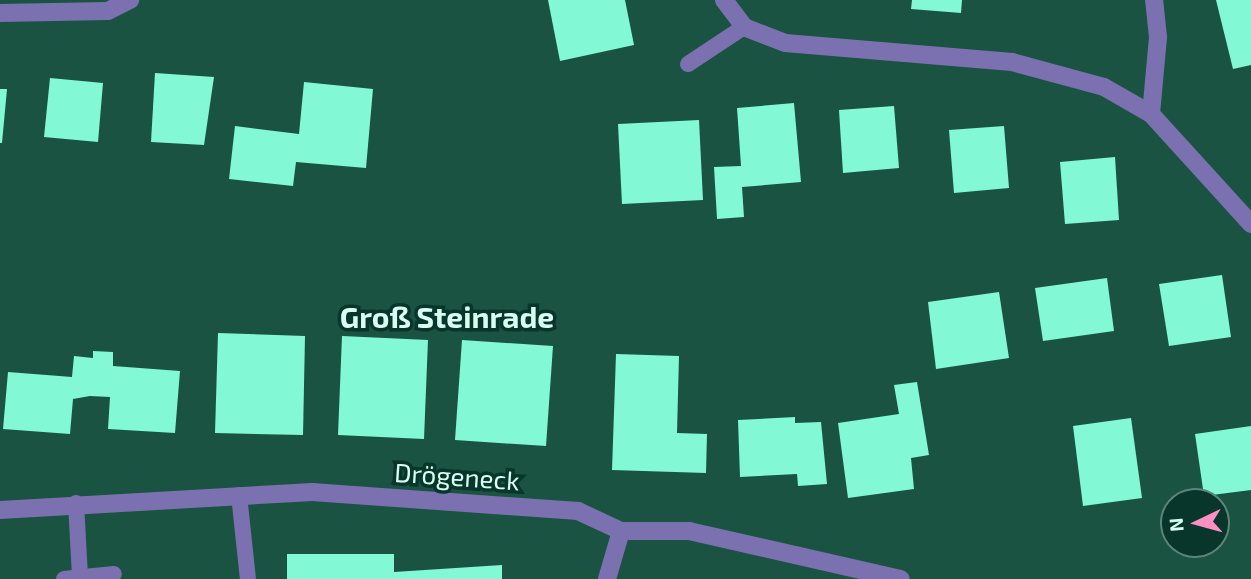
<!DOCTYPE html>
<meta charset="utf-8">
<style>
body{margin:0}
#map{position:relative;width:1251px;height:579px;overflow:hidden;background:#1b5343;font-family:"Exo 2",sans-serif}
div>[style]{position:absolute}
.building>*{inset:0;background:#82f9d4}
.service>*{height:16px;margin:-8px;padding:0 8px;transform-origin:8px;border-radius:8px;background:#7c71b0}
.minor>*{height:18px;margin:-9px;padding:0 9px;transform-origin:9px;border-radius:9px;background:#7c71b0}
span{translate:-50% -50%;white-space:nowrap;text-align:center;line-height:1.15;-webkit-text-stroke:7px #08362a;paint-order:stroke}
.street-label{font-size:26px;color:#d9fff1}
.quarter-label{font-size:30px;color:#d9fff1;font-weight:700}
.north{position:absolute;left:1160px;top:488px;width:70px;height:70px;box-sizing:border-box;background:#08362a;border:2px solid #5c867a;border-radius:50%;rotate:265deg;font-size:19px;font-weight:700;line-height:28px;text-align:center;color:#d9fff1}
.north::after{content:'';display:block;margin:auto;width:24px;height:32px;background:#fc8fc3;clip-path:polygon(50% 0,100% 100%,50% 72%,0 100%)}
</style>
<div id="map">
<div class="building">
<i style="clip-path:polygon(548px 0,625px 0,634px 45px,560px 61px)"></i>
<i style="clip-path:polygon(912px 0,962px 0,961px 13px,911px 9px)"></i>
<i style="clip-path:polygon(1216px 0,1251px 0,1251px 65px,1233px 69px)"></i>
<i style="clip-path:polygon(155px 73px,214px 77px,204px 145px,151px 142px)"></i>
<i style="clip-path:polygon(50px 78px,103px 83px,98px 142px,44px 137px)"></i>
<i style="clip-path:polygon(304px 82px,373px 89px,366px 168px,296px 162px,293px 186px,229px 179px,235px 126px,299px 134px)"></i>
<i style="clip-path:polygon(0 89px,7px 89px,2px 143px,0 143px)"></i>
<i style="clip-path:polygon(794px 103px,801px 182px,742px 187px,744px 217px,717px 219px,714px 167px,741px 166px,737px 108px)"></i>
<i style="clip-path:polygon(894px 106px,899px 168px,843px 173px,839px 110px)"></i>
<i style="clip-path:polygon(699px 120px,703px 200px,622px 204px,618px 124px)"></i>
<i style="clip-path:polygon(1004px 126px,1009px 188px,954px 193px,949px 130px)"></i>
<i style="clip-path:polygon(1115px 157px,1119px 220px,1065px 224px,1060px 162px)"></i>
<i style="clip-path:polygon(1222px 275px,1231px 337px,1169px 346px,1159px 284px)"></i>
<i style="clip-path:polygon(1107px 278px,1114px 331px,1043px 341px,1035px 288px)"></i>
<i style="clip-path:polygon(999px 292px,1009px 358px,936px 369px,928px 302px)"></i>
<i style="clip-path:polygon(218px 333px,305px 336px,303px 435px,215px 433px)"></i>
<i style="clip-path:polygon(342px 336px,428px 340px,424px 439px,338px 435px)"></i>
<i style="clip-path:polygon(462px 340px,553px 346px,546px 446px,455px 440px)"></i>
<i style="clip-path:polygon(93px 351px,113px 352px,113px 366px,180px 371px,175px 433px,108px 429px,110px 397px,90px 396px,73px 399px,70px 434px,3px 429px,8px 372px,72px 377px,74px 356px,93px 358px)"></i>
<i style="clip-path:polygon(616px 354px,679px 356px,677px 433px,707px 434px,706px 473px,612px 470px)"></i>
<i style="clip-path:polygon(917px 382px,929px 455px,911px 458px,914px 489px,848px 498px,838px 423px,899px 414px,894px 385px)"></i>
<i style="clip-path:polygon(795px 417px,795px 423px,821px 422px,827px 484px,798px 486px,797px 474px,740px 477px,738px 420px)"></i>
<i style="clip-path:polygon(1131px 418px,1142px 498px,1083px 506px,1073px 426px)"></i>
<i style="clip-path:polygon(1251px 426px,1251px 490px,1204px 496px,1195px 434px)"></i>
<i style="clip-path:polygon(287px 554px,394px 554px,394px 572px,502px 565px,502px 579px,287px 579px)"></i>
</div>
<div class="service">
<i style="left:688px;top:64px;width:67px;rotate:-33.5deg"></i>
<i style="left:239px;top:495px;width:84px;rotate:83.9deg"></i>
<i style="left:76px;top:503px;width:74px;rotate:86.9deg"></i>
<i style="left:64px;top:579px;width:50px;rotate:-5.7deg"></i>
</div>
<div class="minor">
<i style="left:724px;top:0;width:34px;rotate:53deg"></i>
<i style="left:744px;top:27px;width:44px;rotate:21.3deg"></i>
<i style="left:785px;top:43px;width:228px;rotate:4.8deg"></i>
<i style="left:1012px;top:62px;width:95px;rotate:15.2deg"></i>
<i style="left:1104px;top:87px;width:54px;rotate:29.9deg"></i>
<i style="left:1151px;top:114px;width:149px;rotate:47.7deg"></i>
<i style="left:0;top:13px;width:108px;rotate:-1.1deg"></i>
<i style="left:108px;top:11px;width:25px;rotate:-27deg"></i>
<i style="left:1151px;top:114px;width:77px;rotate:-84.8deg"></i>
<i style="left:1158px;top:37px;width:37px;rotate:-96deg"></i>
<i style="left:0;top:510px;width:313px;rotate:-3.3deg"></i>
<i style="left:312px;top:492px;width:267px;rotate:4.1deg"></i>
<i style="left:578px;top:511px;width:47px;rotate:24.9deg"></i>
<i style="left:621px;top:531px;width:68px"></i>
<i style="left:689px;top:531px;width:217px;rotate:12.8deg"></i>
<i style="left:607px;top:579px;width:50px;rotate:-73.7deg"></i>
</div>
<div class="street-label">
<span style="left:457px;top:476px;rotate:4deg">Drögeneck</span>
</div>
<div class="quarter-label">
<span style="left:447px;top:316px">Groß Steinrade</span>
</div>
<div class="north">N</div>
</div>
